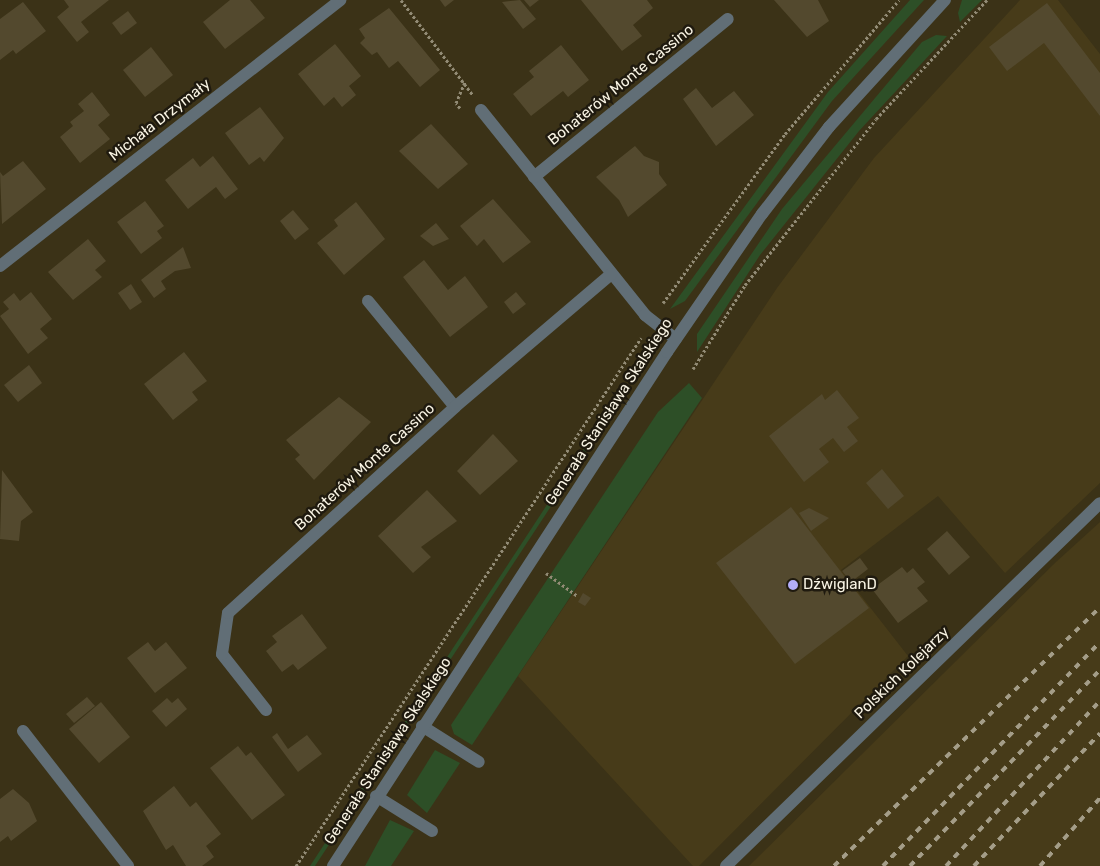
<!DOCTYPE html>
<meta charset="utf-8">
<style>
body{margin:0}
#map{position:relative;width:1100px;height:866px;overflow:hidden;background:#3b3217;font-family:Rubik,sans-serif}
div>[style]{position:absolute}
.built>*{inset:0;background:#473b19}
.green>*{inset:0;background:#2d4f27}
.building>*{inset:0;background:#53492e}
.path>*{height:3px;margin-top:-1.5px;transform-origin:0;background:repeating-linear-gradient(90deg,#928b75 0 2.5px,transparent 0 5px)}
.minor>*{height:12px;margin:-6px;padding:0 6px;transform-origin:6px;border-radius:6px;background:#616e76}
.rail>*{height:4px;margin-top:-2px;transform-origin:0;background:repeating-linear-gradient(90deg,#a49d88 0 6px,transparent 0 12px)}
.dots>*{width:14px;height:14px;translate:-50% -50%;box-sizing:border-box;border:2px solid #1f1a0f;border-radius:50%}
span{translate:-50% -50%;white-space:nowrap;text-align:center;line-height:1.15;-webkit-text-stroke:5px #1f1a0f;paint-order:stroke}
.street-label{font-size:15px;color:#f9f4e4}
.poi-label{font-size:15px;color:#f9f4e4}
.left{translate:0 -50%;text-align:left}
</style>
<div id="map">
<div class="built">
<i style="clip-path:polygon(1020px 0,1058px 0,1100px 54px,1100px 483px,1005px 573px,938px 496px,841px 570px,908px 656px,699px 866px,693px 866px,518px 676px,777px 288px,874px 158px)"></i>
<i style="clip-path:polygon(1100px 522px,1100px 866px,749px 866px,1056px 562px)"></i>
</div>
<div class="green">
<i style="clip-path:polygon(910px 0,924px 0,832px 101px,685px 301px,670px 309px,828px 92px)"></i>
<i style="clip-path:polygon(962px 0,982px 0,960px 22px,958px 13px)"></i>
<i style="clip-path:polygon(936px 35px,947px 36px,859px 131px,760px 255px,697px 352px,697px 334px,782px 209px,922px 42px)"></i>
<i style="clip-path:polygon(689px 383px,702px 398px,472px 745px,454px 734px,451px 725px,658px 412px)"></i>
<i style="clip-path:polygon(619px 395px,624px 395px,315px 866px,310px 866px)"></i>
<i style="clip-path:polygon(435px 750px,460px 763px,427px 813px,407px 795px)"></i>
<i style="clip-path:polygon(390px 820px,414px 831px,391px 866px,365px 866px)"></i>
</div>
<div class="building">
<i style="clip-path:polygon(64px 0,109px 0,81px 22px,89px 32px,77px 42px,57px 17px,69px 7px)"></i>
<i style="clip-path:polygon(230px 0,250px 0,265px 18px,225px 49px,203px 22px)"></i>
<i style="clip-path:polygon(440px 0,454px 0,445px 7px)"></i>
<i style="clip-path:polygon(520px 0,536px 19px,523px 29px,502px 2px)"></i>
<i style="clip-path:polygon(524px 0,539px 0,530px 7px)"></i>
<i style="clip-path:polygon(581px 0,647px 0,653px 8px,633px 25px,642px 36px,622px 51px)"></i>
<i style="clip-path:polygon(774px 0,818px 0,829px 21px,807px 37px)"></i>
<i style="clip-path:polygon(23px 2px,46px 31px,16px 54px,13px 50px,0 60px,0 19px)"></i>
<i style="clip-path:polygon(1047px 3px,1100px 73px,1100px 116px,1044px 43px,1007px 71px,989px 47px)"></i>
<i style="clip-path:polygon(389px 8px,440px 70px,420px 87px,398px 61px,389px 68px,377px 52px,372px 55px,360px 43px,365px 38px,359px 29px)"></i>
<i style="clip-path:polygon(128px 11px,137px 23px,121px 35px,112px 23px)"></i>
<i style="clip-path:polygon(335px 44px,361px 76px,349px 86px,356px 95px,342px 107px,334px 97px,324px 106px,298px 74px)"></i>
<i style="clip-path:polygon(561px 45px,589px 80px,568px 97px,563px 91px,531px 116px,513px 94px,534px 77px,529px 71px)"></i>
<i style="clip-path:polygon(151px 47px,173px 75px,145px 97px,123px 70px)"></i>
<i style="clip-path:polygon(696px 88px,712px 108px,734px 91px,754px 115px,716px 146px,683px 99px)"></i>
<i style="clip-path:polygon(92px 92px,110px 115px,98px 125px,110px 139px,80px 163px,60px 137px,73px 126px,70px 122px,84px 111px,78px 104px)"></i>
<i style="clip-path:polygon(260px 107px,284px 138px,264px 162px,260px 157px,249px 165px,225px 133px)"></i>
<i style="clip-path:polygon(431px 124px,468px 164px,438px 189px,399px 151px)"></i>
<i style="clip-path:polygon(635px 146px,644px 156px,659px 162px,659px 174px,667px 185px,628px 217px,619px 200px,596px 177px)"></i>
<i style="clip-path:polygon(213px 156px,238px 189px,225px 199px,216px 187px,188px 209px,165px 180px,193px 158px,200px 167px)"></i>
<i style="clip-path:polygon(23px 161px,46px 189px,2px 224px,0 172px,3px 176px)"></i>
<i style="clip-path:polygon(493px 199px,531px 242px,503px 263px,484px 239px,477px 246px,460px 226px)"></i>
<i style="clip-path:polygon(145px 201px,164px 226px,157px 231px,162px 238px,141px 254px,117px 222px)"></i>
<i style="clip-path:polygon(356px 202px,385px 239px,344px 275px,317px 243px,338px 226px,334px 220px)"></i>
<i style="clip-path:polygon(293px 210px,309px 229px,295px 240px,280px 221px)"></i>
<i style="clip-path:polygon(436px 223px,449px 239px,433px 246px,420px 236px)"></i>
<i style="clip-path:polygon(88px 239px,106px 261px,95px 270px,102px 277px,73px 300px,48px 272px)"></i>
<i style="clip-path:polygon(183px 247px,191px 268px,175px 271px,161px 281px,166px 289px,154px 298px,141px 280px)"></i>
<i style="clip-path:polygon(424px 260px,448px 290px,465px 276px,488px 307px,450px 337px,403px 277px)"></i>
<i style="clip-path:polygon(131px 284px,142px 302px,130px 310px,118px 293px)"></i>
<i style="clip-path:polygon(31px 292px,52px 319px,40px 329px,48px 338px,28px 354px,0 316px,9px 309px,3px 302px,14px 293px,20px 301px)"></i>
<i style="clip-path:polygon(516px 292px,526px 304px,513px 314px,504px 302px)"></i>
<i style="clip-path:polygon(184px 352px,207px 381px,192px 392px,198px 400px,173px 420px,144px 384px)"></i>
<i style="clip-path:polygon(29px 365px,42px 383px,18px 402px,4px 385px)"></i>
<i style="clip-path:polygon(837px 390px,859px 418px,847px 427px,858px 441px,844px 452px,833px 438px,819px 449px,829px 462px,804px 482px,769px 436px,822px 394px,825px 400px)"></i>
<i style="clip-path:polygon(339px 397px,371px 422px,314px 480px,295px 459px,300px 455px,286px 440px)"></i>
<i style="clip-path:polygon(493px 434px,518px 461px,480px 495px,457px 471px)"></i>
<i style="clip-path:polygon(882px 469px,904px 496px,888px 509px,866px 483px)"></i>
<i style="clip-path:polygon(2px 470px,33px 512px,21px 521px,19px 541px,0 539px)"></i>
<i style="clip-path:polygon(427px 490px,457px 521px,421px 547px,431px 557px,413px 573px,378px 536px)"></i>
<i style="clip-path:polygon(791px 507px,869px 608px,795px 664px,716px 563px)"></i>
<i style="clip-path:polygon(809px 508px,829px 518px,811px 531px,799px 513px)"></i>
<i style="clip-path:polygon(947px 531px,970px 557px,949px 575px,927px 549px)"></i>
<i style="clip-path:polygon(860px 558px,868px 569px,851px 582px,842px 571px)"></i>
<i style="clip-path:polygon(902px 567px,907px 573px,913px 568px,925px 582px,917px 588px,928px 601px,898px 623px,872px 589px)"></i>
<i style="clip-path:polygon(583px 593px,591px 598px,585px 606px,578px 602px)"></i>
<i style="clip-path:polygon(302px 614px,327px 648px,298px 670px,293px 664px,282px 672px,266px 651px,277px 642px,272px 636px)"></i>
<i style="clip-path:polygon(148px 642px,155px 651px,166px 642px,187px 668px,155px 693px,127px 658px)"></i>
<i style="clip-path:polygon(87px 697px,95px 706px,74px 723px,66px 714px)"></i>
<i style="clip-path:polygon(167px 698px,172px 703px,178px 698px,187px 709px,166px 727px,152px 711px)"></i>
<i style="clip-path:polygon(101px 702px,130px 737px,99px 763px,69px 729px)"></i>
<i style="clip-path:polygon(277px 733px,288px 749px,307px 735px,322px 754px,298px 772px,272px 737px)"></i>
<i style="clip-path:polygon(238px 746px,246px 756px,251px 752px,285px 795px,252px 820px,210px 768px)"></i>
<i style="clip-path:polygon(174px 786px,190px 807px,196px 802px,221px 834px,206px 846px,214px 857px,202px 866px,186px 866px,173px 845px,166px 850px,143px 811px)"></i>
<i style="clip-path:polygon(13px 789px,29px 803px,37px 821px,11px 841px,8px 836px,0 842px,0 799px)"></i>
</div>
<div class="path">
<i style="left:401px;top:0;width:118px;rotate:52.9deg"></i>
<i style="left:460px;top:108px;width:6px;rotate:-129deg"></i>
<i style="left:456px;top:103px;width:23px;rotate:-67deg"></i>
<i style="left:663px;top:303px;width:208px;rotate:-54.2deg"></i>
<i style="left:785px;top:134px;width:176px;rotate:-49.6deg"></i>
<i style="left:693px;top:369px;width:99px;rotate:-58.2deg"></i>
<i style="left:745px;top:285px;width:211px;rotate:-51.7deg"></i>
<i style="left:876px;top:119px;width:163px;rotate:-47deg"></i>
<i style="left:546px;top:573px;width:39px;rotate:36deg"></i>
<i style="left:296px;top:866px;width:631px;rotate:-56.84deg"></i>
</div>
<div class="minor">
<i style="left:481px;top:110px;width:263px;rotate:51.3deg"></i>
<i style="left:645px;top:315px;width:39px;rotate:38deg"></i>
<i style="left:534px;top:177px;width:250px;rotate:-39.2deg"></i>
<i style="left:0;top:266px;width:432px;rotate:-38deg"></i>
<i style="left:368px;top:301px;width:137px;rotate:50.6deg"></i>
<i style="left:266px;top:710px;width:71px;rotate:-128.2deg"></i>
<i style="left:222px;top:654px;width:41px;rotate:-81.7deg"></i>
<i style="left:228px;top:613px;width:307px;rotate:-42.2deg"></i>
<i style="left:455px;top:407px;width:205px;rotate:-40.4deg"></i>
<i style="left:422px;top:726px;width:67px;rotate:32.3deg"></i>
<i style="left:23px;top:731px;width:171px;rotate:52.1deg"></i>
<i style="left:376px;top:796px;width:66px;rotate:32deg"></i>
<i style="left:333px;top:866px;width:613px;rotate:-56.98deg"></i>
<i style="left:667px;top:352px;width:168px;rotate:-55.5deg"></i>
<i style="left:762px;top:214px;width:110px;rotate:-52.4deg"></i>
<i style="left:829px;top:127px;width:172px;rotate:-47.6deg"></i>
<i style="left:726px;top:866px;width:521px;rotate:-44.14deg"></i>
</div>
<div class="rail">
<i style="left:834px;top:866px;width:371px;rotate:-44.2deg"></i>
<i style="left:883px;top:866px;width:312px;rotate:-45.9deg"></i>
<i style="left:910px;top:866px;width:273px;rotate:-45.9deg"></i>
<i style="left:946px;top:866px;width:226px;rotate:-47deg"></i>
<i style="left:974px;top:866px;width:183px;rotate:-46.5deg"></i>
<i style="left:1040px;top:866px;width:91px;rotate:-48.6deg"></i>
</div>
<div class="dots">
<i style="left:793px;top:585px;background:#b3adf9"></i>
</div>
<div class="street-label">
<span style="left:621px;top:85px;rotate:-39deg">Bohaterów Monte Cassino</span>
<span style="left:160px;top:120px;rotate:-38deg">Michała Drzymały</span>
<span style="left:609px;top:412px;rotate:-57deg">Generała Stanisława Skalskiego</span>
<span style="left:365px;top:467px;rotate:-42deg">Bohaterów Monte Cassino</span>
<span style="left:902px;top:673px;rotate:-44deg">Polskich Kolejarzy</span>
<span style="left:388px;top:751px;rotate:-57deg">Generała Stanisława Skalskiego</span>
</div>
<div class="poi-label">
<span class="left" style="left:803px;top:585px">DźwiglanD</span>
</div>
</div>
